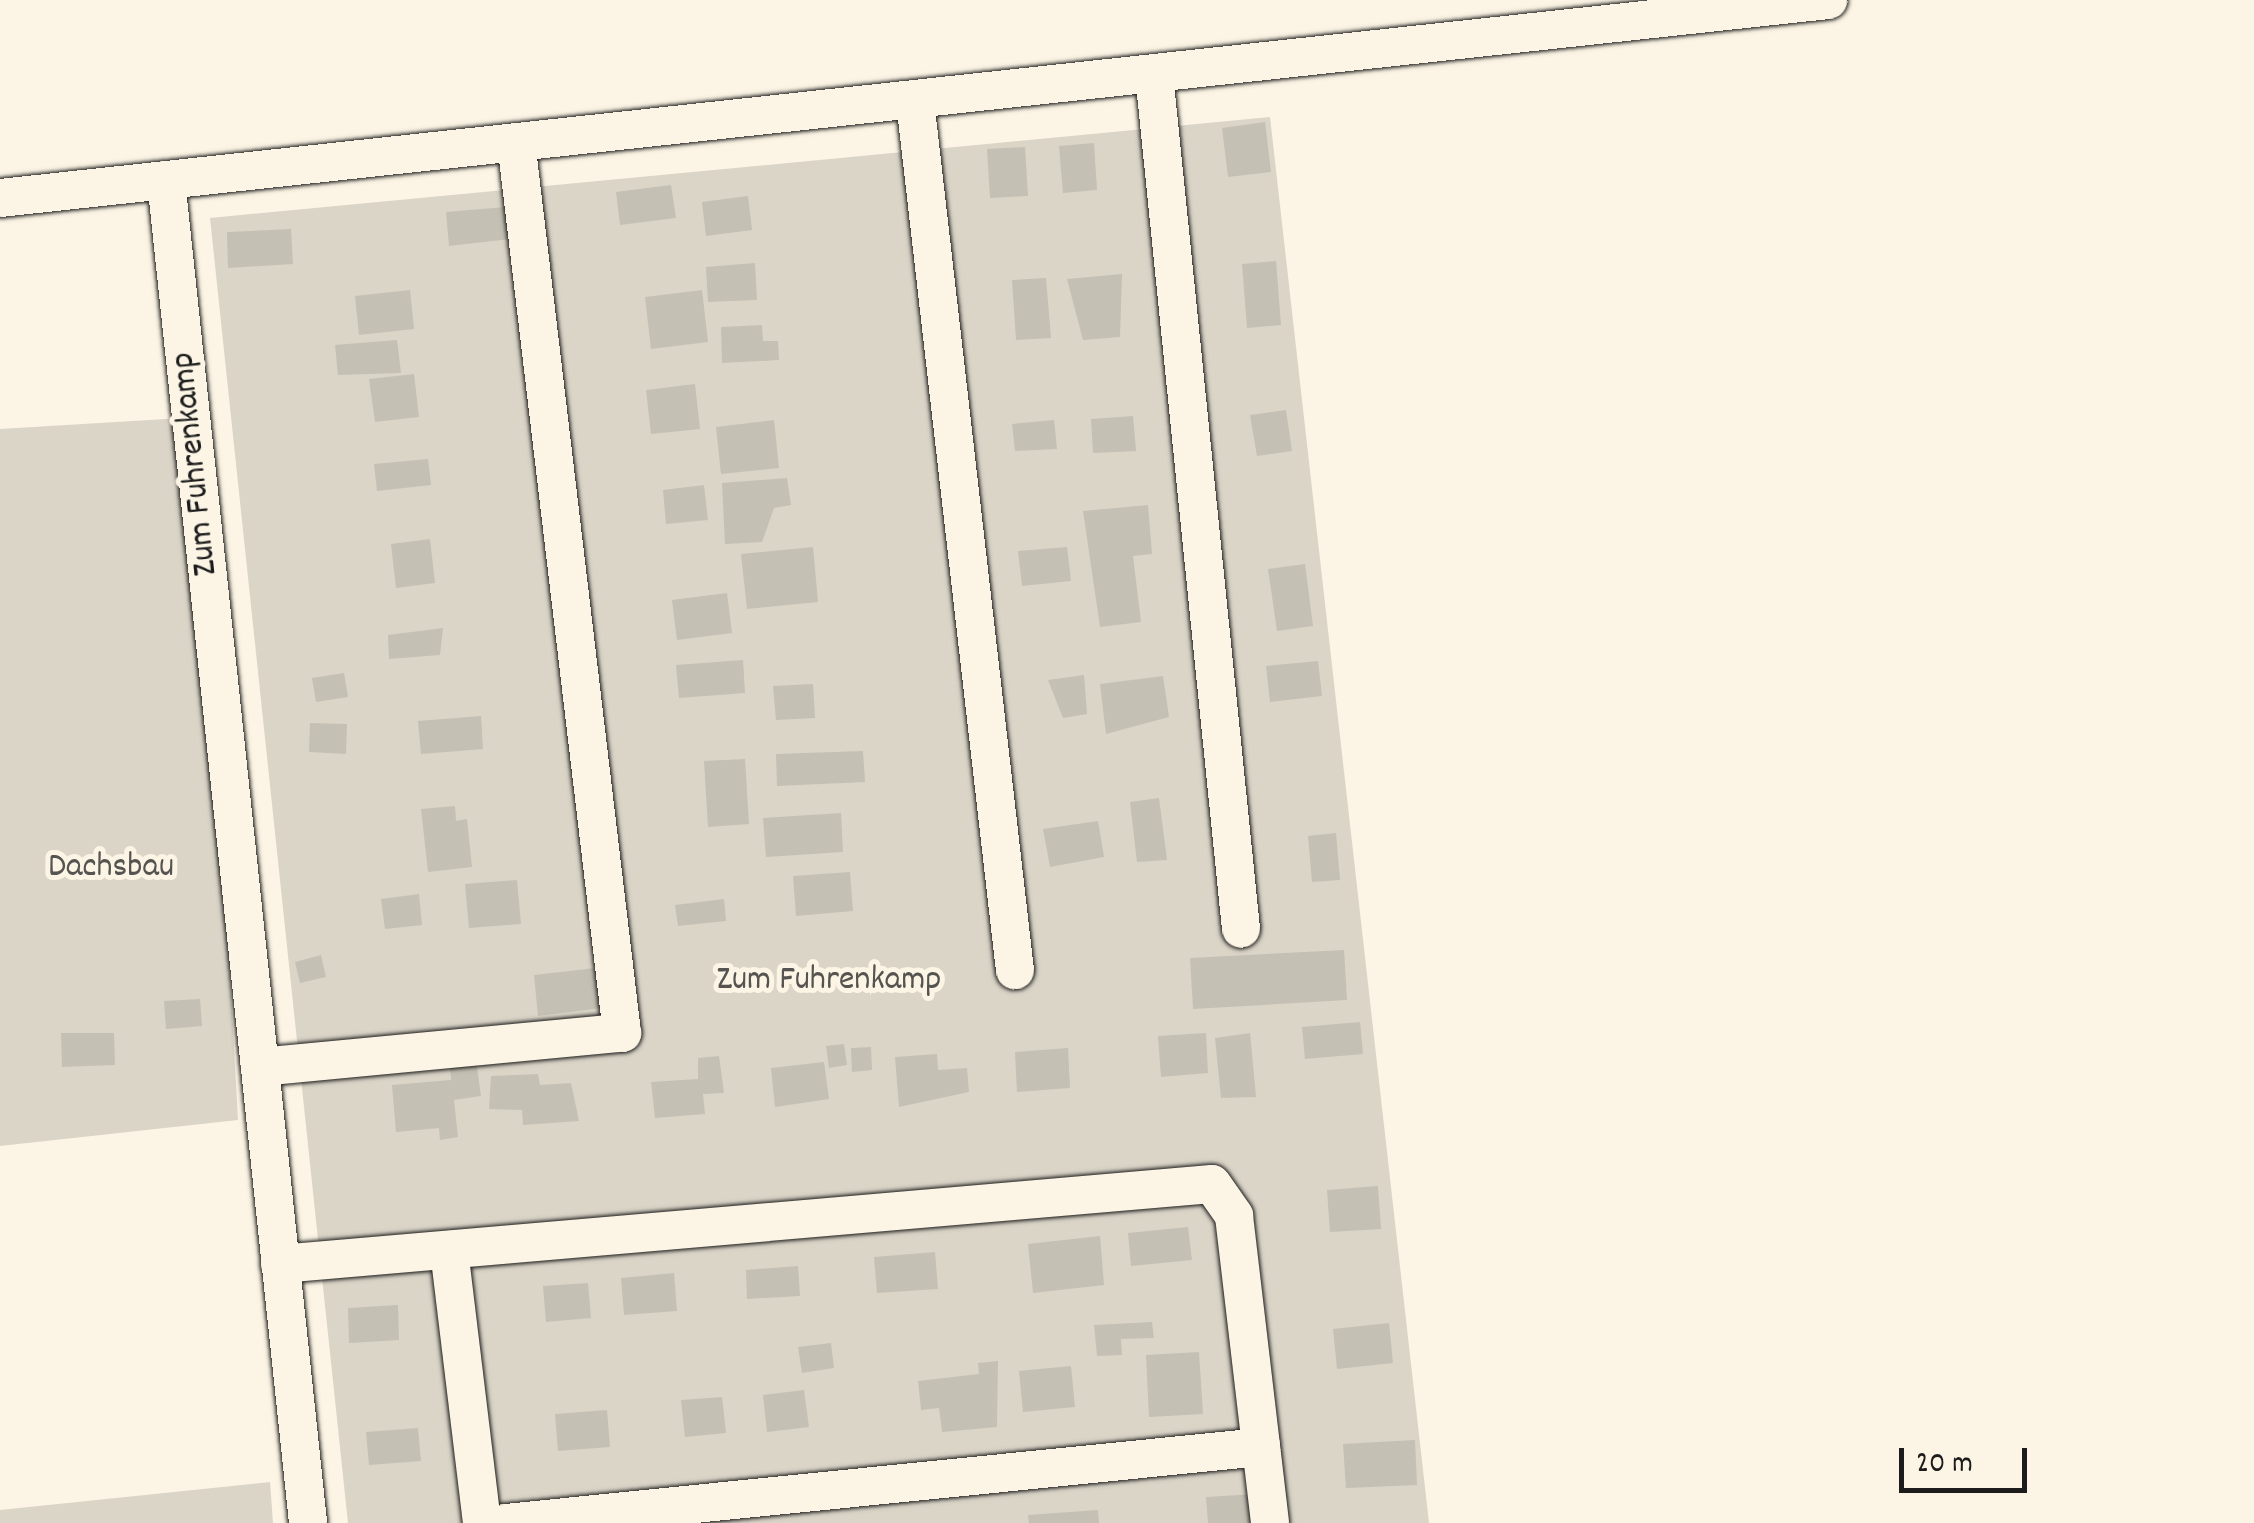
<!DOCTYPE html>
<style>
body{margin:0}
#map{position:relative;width:2254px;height:1523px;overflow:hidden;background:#fcf5e5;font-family:Dekko,sans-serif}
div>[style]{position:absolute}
.green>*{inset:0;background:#dbd5c8}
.building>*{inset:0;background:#c4c0b3}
.roads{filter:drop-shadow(0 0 2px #1c1c1c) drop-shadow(0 0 2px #1c1c1c)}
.minor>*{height:38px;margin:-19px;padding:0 19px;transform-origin:19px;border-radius:19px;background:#fcf5e5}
span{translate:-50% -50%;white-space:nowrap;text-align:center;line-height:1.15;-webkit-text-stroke:10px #fcf5e5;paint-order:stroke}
.street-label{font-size:35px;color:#1c1c1c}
.park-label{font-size:35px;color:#555450}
.scale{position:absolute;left:1899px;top:1448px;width:128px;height:45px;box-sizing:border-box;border:5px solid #1c1c1c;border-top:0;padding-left:12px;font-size:30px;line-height:35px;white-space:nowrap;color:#1c1c1c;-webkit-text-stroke:8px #fcf5e5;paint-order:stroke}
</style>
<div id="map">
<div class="green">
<i style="clip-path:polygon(1270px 117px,1429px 1523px,348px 1523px,210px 218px)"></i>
<i style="clip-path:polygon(199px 417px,238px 1120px,0 1146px,0 429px)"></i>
<i style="clip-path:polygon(270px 1482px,273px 1523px,0 1523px,0 1510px)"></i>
</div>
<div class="building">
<i style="clip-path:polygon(1265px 122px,1271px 172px,1228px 177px,1222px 128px)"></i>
<i style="clip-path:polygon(1094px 143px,1097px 190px,1063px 193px,1059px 146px)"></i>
<i style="clip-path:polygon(1025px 147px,1028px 196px,990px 198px,987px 149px)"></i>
<i style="clip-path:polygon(671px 185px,676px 218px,620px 225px,616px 192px)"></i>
<i style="clip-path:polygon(748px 196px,752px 230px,706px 236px,702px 202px)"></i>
<i style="clip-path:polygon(506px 207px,510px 239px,449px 246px,446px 212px)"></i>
<i style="clip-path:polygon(291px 229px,293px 264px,228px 268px,227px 232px)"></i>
<i style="clip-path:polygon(1276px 261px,1281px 325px,1247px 328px,1242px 264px)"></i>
<i style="clip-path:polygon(755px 263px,757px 300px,708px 302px,706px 267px)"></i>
<i style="clip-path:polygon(1122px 274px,1120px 337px,1083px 340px,1067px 279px)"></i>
<i style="clip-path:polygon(1046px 278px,1051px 338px,1016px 340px,1012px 280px)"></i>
<i style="clip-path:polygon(410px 290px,414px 329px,359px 335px,355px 296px)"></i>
<i style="clip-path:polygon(702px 290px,708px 342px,651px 349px,645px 297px)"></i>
<i style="clip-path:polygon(762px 325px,763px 341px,778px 341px,779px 360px,722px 363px,721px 327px)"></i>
<i style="clip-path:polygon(397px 340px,401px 373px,338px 375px,335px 345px)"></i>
<i style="clip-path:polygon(414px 374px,419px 417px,375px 422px,369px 379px)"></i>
<i style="clip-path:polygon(695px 384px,700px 429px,651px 434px,646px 390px)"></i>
<i style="clip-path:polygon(1286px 410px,1292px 451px,1257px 456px,1250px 415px)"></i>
<i style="clip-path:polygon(1133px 416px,1136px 451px,1093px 453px,1091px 419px)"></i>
<i style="clip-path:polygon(774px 420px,779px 468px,721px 474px,716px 427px)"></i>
<i style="clip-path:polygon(1054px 420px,1057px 449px,1015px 451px,1012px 424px)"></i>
<i style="clip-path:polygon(428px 459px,431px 485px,377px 491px,374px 464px)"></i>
<i style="clip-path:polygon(787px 478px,791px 505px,774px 508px,762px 542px,725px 544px,722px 483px)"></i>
<i style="clip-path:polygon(704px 485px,708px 520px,666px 524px,663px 490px)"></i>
<i style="clip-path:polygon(1148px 505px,1152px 554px,1133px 556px,1141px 622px,1100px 627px,1083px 511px)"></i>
<i style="clip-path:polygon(430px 539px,435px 583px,396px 588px,391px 544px)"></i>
<i style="clip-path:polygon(813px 547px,818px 602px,747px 609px,741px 554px)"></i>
<i style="clip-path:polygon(1067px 547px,1071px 581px,1022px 586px,1018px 551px)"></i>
<i style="clip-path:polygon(1305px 564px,1313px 626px,1277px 631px,1268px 569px)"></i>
<i style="clip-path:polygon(727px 593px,732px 633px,677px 640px,672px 600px)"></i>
<i style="clip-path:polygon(443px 628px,440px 655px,389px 659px,388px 635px)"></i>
<i style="clip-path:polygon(743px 660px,745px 693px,679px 698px,676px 665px)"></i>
<i style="clip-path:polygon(1318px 661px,1322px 696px,1270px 702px,1266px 666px)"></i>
<i style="clip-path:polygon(344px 673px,348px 697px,316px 702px,312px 678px)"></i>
<i style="clip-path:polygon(1084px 675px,1087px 714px,1063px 718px,1048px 680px)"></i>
<i style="clip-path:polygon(1163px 676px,1169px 717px,1106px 734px,1100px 684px)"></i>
<i style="clip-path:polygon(813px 684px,815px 718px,776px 720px,773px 686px)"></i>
<i style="clip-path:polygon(481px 716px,483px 749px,421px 754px,418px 721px)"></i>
<i style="clip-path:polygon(310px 723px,347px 724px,346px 754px,309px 752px)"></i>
<i style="clip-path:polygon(863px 751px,865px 782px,777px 786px,776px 754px)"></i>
<i style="clip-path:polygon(745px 759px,749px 824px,708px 827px,704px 761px)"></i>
<i style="clip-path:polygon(1159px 798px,1167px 860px,1137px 862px,1130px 802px)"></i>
<i style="clip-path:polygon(455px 806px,456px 821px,467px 819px,472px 867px,428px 872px,421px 809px)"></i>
<i style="clip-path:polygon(841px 813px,843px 852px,766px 857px,763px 818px)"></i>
<i style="clip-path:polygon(1098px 821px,1104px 857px,1050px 867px,1043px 829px)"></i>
<i style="clip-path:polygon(1336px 833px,1340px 880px,1312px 882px,1308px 836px)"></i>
<i style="clip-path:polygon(850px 872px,853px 911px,796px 916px,793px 876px)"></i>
<i style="clip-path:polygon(517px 880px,521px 924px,469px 928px,465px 884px)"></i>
<i style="clip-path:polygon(419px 894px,422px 925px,385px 929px,381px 899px)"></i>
<i style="clip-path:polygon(724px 899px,726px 921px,678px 926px,675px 905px)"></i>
<i style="clip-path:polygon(1344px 950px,1347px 1000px,1193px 1009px,1190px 958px)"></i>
<i style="clip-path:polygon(321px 955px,326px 977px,300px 983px,295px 962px)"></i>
<i style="clip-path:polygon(605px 967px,609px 1007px,538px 1016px,534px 975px)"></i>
<i style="clip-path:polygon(200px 999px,202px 1026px,166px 1029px,164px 1001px)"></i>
<i style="clip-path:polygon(1360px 1022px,1363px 1054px,1305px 1059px,1302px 1027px)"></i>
<i style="clip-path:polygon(61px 1033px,114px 1033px,115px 1065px,62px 1067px)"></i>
<i style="clip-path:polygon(1206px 1033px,1208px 1073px,1161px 1077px,1158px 1036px)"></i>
<i style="clip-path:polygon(1250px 1033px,1256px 1097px,1221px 1098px,1215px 1038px)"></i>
<i style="clip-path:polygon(844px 1044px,847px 1065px,829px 1068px,826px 1046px)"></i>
<i style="clip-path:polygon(871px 1047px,872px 1070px,852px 1072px,851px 1048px)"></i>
<i style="clip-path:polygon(1068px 1048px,1070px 1088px,1017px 1092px,1015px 1052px)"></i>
<i style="clip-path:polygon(937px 1054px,938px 1070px,967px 1068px,969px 1092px,899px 1107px,895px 1057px)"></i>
<i style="clip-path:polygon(719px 1056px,724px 1093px,703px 1094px,705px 1114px,655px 1118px,651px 1082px,698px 1079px,698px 1058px)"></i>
<i style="clip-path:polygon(476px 1060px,481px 1096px,454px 1100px,458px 1137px,440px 1140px,439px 1128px,396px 1132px,392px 1085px,451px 1080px,450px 1064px)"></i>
<i style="clip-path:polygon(824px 1062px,829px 1099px,775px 1107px,771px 1068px)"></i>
<i style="clip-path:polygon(538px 1074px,540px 1085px,571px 1083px,579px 1121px,523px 1125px,522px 1110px,489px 1109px,491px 1076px)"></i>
<i style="clip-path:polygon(1378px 1186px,1381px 1229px,1330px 1232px,1327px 1190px)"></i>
<i style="clip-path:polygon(1188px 1227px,1192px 1260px,1131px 1266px,1128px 1233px)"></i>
<i style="clip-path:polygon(1100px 1236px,1104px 1285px,1033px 1293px,1028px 1244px)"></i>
<i style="clip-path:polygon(935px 1252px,938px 1289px,877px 1293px,874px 1257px)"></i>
<i style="clip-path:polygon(798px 1266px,800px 1296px,747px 1299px,746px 1270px)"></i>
<i style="clip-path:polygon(674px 1273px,677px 1311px,624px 1315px,621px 1278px)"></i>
<i style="clip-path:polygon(588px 1283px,591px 1318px,546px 1322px,543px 1286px)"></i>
<i style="clip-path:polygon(398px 1305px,399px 1340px,349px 1343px,348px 1308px)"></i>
<i style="clip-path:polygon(1152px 1322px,1154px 1338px,1121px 1339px,1122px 1355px,1097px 1356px,1094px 1325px)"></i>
<i style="clip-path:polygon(1389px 1323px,1393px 1363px,1337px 1369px,1333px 1329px)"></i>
<i style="clip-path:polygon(831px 1343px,834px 1368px,802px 1373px,798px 1347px)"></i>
<i style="clip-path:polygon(1199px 1352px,1203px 1414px,1149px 1417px,1146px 1355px)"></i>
<i style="clip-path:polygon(998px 1361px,997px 1427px,942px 1432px,939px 1408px,921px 1410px,918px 1381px,979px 1374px,978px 1363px)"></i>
<i style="clip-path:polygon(1071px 1366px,1075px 1407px,1023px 1412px,1019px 1371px)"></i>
<i style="clip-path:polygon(804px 1390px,809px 1427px,767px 1432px,763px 1395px)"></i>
<i style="clip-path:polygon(722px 1397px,726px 1433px,685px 1437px,681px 1400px)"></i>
<i style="clip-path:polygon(607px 1410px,610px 1447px,558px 1451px,555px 1414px)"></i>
<i style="clip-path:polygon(418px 1428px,421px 1461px,369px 1465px,366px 1432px)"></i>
<i style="clip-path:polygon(1415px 1440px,1417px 1485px,1346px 1488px,1343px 1444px)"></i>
<i style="clip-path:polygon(1256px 1494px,1258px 1523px,1208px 1523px,1206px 1497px)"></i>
<i style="clip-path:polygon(1098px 1510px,1099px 1523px,1029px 1523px,1028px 1515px)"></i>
</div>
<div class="roads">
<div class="minor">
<i style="left:1154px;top:74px;width:859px;rotate:84.19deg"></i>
<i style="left:915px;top:101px;width:875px;rotate:83.44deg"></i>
<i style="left:166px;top:180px;width:1350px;rotate:83.96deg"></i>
<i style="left:0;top:198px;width:1839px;rotate:-6.18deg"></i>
<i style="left:260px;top:1067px;width:364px;rotate:-5.4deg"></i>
<i style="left:622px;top:1033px;width:897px;rotate:-96.78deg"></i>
<i style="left:449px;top:1250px;width:275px;rotate:83.1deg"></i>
<i style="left:280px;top:1264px;width:935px;rotate:-4.91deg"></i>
<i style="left:1212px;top:1184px;width:39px;rotate:55deg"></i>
<i style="left:1234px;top:1216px;width:309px;rotate:83.3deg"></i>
<i style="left:506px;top:1523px;width:759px;rotate:-5.75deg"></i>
</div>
</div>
<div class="street-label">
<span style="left:196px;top:464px;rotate:-96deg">Zum Fuhrenkamp</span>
</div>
<div class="park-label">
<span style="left:111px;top:868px">Dachsbau</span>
<span style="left:829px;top:981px">Zum Fuhrenkamp</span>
</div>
<div class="scale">20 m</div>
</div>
